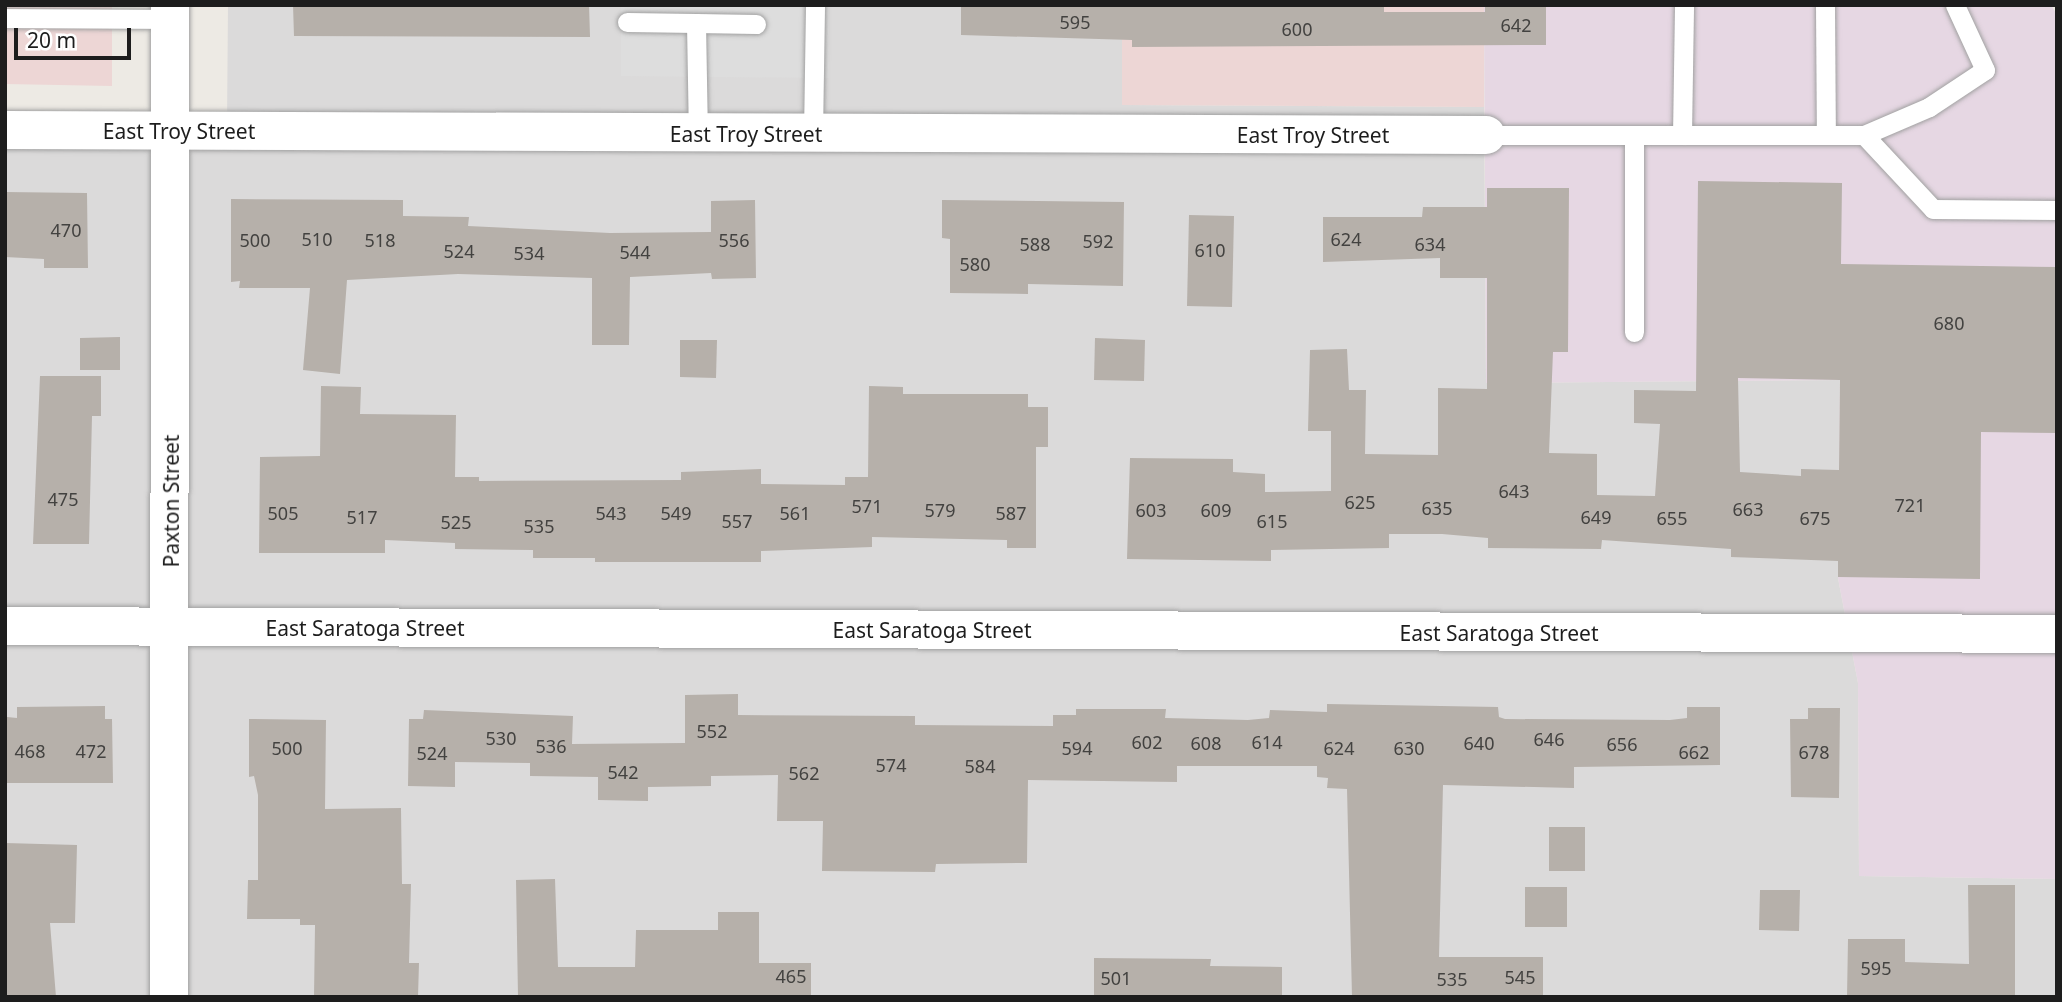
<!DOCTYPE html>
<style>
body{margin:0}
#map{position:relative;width:2062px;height:1002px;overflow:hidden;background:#edeae4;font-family:"Noto Sans",sans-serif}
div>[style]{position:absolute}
.residential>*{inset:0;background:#dbdada}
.commercial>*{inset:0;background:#edd6d5}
.industrial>*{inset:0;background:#e6d7e3}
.parking>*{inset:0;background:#ddd}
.building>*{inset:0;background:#b6b0aa}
.roads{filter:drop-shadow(0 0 2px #a1a1a1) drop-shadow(0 0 2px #a1a1a1)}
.lane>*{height:19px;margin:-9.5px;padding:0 9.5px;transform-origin:9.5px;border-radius:9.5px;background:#fff}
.street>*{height:38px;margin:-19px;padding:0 19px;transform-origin:19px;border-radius:19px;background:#fff}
span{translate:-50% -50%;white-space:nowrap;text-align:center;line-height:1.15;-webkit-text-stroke:5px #fff;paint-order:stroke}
.number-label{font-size:18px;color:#434240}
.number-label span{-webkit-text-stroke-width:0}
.street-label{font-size:21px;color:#1d1d1d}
.frame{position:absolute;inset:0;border:7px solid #1d1d1d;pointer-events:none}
.scale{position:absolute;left:14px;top:28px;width:117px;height:32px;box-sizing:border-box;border:4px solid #1d1d1d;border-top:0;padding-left:9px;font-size:21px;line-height:24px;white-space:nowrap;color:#1d1d1d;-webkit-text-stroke:5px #fff;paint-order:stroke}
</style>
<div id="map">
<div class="residential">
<i style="clip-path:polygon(228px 5px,1122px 5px,1123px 105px,1484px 107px,1486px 383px,1840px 380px,1838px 578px,1858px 683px,1859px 876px,2057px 879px,2057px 997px,5px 997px,5px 123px,227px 123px)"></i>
</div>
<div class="commercial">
<i style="clip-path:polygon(5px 5px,112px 5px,112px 86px,5px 84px)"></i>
<i style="clip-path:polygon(1122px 5px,1484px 5px,1484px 107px,1122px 105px)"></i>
</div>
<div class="industrial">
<i style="clip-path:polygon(1484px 5px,2051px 5px,2057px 15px,2057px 879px,1859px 876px,1858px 683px,1838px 578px,1840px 380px,1486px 383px)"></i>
</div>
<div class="parking">
<i style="clip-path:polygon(621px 5px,829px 5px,829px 78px,621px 76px)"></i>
</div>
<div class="building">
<i style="clip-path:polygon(293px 5px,589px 5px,590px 37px,294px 36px)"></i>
<i style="clip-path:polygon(961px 5px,1384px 5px,1384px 12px,1485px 12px,1485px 5px,1546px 5px,1546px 45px,1132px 47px,1132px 40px,961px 35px)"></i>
<i style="clip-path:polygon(evenodd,1698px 181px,1842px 183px,1841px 264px,2057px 267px,2057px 433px,1981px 432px,1980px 579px,1838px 577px,1838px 561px,1731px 557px,1731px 549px,1602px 540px,1601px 549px,1488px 548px,1488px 538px,1442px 534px,1389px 534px,1389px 548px,1271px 550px,1271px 561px,1127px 559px,1130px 458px,1233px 459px,1233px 472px,1265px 474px,1265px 492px,1331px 491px,1331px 431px,1308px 431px,1310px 350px,1347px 349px,1349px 390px,1366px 390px,1365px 454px,1438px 455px,1438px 388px,1487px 389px,1487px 278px,1440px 278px,1440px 258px,1323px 262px,1323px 217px,1422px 217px,1423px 207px,1487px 207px,1487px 188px,1569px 188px,1568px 352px,1553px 352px,1549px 453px,1597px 454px,1597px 495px,1655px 496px,1660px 424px,1634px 423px,1634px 390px,1696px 391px,1698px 181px,1738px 378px,1840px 380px,1839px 470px,1801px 469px,1801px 476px,1740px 472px,1738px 378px)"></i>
<i style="clip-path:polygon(5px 192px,87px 193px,88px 268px,44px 268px,44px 259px,5px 257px)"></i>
<i style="clip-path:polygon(231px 199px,403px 200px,403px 216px,469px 217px,468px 226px,610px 233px,711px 232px,711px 201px,755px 200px,756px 278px,712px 279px,711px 273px,630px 277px,629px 345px,592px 345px,592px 278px,458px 274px,347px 280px,340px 374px,303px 370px,310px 288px,239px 288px,240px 281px,231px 282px)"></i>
<i style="clip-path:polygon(942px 200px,1124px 202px,1123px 286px,1028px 284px,1028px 294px,950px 293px,950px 239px,942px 238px)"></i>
<i style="clip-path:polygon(1189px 215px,1234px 216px,1232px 307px,1187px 306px)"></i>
<i style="clip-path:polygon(120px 337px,120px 370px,80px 370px,80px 338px)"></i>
<i style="clip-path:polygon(1095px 338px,1145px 340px,1144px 381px,1094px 380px)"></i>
<i style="clip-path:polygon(680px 340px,717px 340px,716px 378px,680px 377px)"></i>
<i style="clip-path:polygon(40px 376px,101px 376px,101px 416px,92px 416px,89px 544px,33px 544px)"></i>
<i style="clip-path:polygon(321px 386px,361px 387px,360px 414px,456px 415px,455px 477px,479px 477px,479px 481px,681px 480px,681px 472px,761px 469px,761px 484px,845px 485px,845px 477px,868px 477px,869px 386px,903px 387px,903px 394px,1028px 394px,1028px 407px,1048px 407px,1048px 447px,1036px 447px,1036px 548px,1007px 548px,1007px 540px,872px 537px,872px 547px,761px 551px,761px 562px,595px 562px,595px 558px,533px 558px,533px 550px,455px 549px,455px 543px,385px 540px,385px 553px,259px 553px,260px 457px,320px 456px)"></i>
<i style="clip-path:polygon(738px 694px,738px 715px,915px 716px,915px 725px,1053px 726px,1053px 715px,1076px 715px,1076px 709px,1166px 709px,1165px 718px,1248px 720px,1269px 718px,1270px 710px,1327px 712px,1327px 704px,1498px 707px,1499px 717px,1505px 719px,1670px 720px,1687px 718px,1687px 707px,1720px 707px,1720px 765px,1574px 767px,1574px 788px,1443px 785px,1439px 957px,1543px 957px,1543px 997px,1352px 997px,1347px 789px,1327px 788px,1328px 778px,1317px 777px,1317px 766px,1177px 766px,1177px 782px,1028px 780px,1027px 863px,936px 864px,935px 872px,822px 871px,823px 821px,777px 821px,778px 775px,711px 776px,711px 786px,648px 787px,648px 801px,598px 800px,598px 777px,530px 776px,530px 763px,455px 762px,455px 787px,408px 786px,409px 719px,423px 719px,424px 710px,573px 716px,572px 744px,685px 743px,685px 695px)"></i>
<i style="clip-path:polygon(105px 706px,105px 719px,112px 719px,113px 783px,6px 783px,7px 717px,17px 718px,17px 707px)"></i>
<i style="clip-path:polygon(1808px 708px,1840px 708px,1839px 798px,1791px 797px,1790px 719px,1808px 719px)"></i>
<i style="clip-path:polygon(249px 719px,326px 720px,325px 809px,401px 808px,402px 884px,411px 884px,409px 963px,419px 963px,418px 997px,314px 997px,315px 925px,300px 925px,300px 919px,247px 919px,248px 880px,258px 880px,258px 795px,254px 776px,249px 777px)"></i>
<i style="clip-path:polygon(1549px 827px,1585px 827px,1585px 871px,1549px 871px)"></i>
<i style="clip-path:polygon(5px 843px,77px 845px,75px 923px,50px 923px,56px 997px,5px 997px)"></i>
<i style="clip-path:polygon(555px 879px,558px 967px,635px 967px,636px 930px,718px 930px,718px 912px,759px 912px,759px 963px,811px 963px,811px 997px,518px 997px,516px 880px)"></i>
<i style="clip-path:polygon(1968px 885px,2015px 885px,2015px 997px,1847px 997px,1848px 939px,1905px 939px,1905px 962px,1969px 964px)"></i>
<i style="clip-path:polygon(1525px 887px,1567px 887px,1567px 927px,1525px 927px)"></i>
<i style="clip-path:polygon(1760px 890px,1800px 890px,1799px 931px,1759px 930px)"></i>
<i style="clip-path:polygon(1094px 958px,1211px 959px,1210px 966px,1282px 967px,1282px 997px,1094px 997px)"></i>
</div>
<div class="roads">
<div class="lane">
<i style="left:1825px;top:5px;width:130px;rotate:89.6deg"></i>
<i style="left:5px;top:18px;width:165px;rotate:0.3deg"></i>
<i style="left:627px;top:22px;width:69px;rotate:0.8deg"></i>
<i style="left:696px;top:23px;width:111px;rotate:89deg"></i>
<i style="left:696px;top:23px;width:60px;rotate:1deg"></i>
<i style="left:813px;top:134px;width:129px;rotate:-89.1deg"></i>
<i style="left:1486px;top:135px;width:378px"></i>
<i style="left:1864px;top:135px;width:101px;rotate:47deg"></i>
<i style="left:1933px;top:209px;width:124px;rotate:0.5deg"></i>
<i style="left:1682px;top:135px;width:130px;rotate:-89.1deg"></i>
<i style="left:1864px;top:135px;width:71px;rotate:-23.3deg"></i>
<i style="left:1929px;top:107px;width:67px;rotate:-33.5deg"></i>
<i style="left:1985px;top:70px;width:72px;rotate:-114.8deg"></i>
<i style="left:1634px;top:332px;width:197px;rotate:-90deg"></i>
</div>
<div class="street">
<i style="left:5px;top:130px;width:1481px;rotate:0.19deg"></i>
<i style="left:5px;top:626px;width:2052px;rotate:0.22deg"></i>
<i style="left:169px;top:997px;width:992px;rotate:-89.94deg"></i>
</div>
</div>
<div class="number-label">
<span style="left:1075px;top:22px">595</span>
<span style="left:1516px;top:25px">642</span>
<span style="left:1297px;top:29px">600</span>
<span style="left:66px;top:230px">470</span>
<span style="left:317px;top:239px">510</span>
<span style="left:1346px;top:239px">624</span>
<span style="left:255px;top:240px">500</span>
<span style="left:380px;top:240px">518</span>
<span style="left:734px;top:240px">556</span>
<span style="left:1098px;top:241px">592</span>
<span style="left:1035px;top:244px">588</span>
<span style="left:1430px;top:244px">634</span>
<span style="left:1210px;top:250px">610</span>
<span style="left:459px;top:251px">524</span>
<span style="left:635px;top:252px">544</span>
<span style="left:529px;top:253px">534</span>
<span style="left:975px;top:264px">580</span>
<span style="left:1949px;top:323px">680</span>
<span style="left:1514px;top:491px">643</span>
<span style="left:63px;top:499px">475</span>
<span style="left:1360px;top:502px">625</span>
<span style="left:1910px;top:505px">721</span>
<span style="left:867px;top:506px">571</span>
<span style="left:1437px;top:508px">635</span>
<span style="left:1748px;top:509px">663</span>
<span style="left:940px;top:510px">579</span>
<span style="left:1151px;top:510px">603</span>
<span style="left:1216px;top:510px">609</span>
<span style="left:283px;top:513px">505</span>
<span style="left:611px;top:513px">543</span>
<span style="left:676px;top:513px">549</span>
<span style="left:795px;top:513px">561</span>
<span style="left:1011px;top:513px">587</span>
<span style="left:362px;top:517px">517</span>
<span style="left:1596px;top:517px">649</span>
<span style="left:1672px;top:518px">655</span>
<span style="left:1815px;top:518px">675</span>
<span style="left:737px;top:521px">557</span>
<span style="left:1272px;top:521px">615</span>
<span style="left:456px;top:522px">525</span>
<span style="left:539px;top:526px">535</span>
<span style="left:712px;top:731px">552</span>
<span style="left:501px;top:738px">530</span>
<span style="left:1549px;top:739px">646</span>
<span style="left:1147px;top:742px">602</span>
<span style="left:1267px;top:742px">614</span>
<span style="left:1206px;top:743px">608</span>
<span style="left:1479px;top:743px">640</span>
<span style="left:1622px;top:744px">656</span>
<span style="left:551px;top:746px">536</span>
<span style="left:287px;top:748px">500</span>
<span style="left:1077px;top:748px">594</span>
<span style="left:1339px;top:748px">624</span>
<span style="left:1409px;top:748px">630</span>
<span style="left:30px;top:751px">468</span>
<span style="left:91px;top:751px">472</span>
<span style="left:1694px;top:752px">662</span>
<span style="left:1814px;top:752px">678</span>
<span style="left:432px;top:753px">524</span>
<span style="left:891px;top:765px">574</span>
<span style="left:980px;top:766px">584</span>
<span style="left:623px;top:772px">542</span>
<span style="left:804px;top:773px">562</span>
<span style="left:1876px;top:968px">595</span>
<span style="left:791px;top:976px">465</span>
<span style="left:1520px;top:977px">545</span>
<span style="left:1116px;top:978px">501</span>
<span style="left:1452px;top:979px">535</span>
</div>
<div class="street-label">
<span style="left:179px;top:131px">East Troy Street</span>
<span style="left:746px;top:134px">East Troy Street</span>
<span style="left:1313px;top:135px">East Troy Street</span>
<span style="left:171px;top:501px;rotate:-90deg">Paxton Street</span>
<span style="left:365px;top:628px">East Saratoga Street</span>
<span style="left:932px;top:630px">East Saratoga Street</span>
<span style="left:1499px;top:633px">East Saratoga Street</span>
</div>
<div class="frame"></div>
<div class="scale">20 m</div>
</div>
